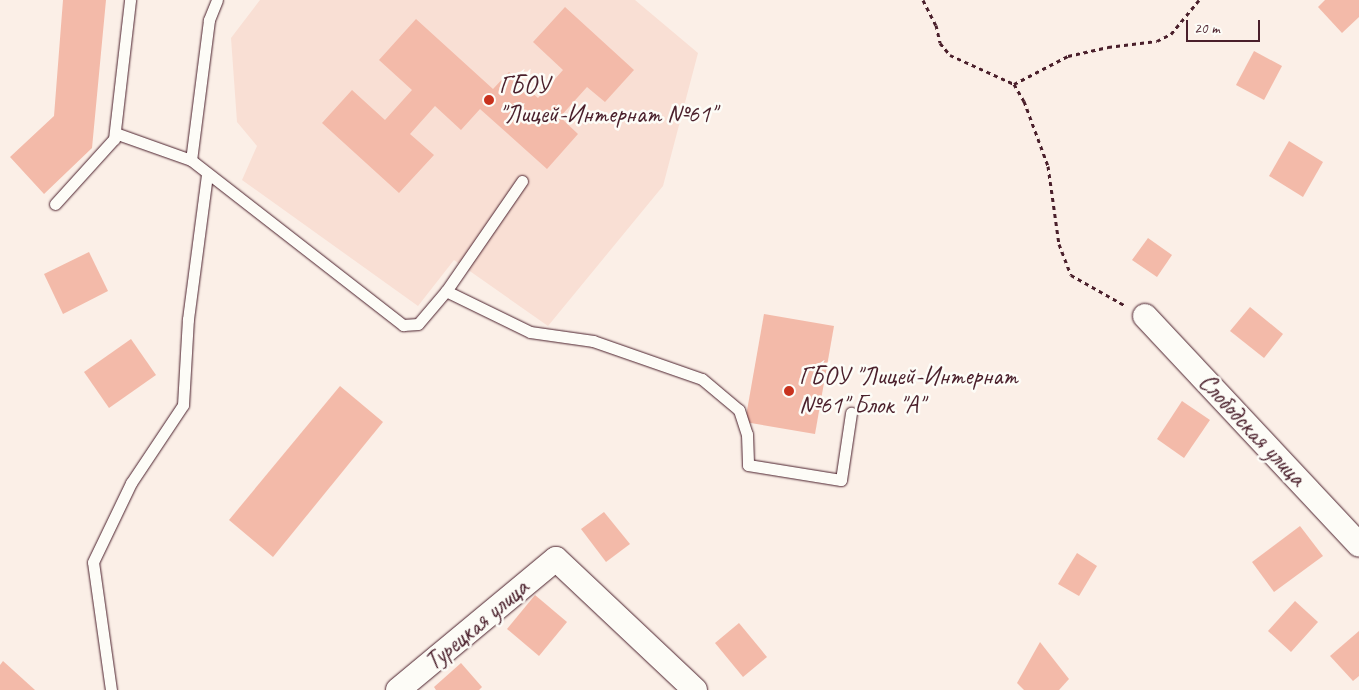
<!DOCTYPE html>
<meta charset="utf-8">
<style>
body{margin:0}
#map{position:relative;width:1359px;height:690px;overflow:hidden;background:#fbefe7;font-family:Caveat,sans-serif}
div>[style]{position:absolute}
.built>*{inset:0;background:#f9dfd4}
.building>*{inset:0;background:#f3baa9}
.path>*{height:3px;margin-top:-1.5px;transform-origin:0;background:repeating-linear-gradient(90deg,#4a1f2b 0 4px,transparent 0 8px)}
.roads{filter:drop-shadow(0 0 1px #4a1f2b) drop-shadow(0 0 1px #4a1f2b)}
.service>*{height:11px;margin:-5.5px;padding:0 5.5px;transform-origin:5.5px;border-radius:5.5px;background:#fdfcf7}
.minor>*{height:24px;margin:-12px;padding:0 12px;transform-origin:12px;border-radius:12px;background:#fdfcf7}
.dots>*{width:14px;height:14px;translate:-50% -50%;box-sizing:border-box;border:2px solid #fdfcf7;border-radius:50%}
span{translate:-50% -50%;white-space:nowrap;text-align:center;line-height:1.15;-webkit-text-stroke:5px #fdfcf7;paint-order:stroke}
.poi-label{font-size:25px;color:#4a1f2b}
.left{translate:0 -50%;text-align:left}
.street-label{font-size:25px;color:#4a1f2b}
.scale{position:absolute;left:1186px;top:20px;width:74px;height:22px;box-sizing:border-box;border:2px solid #4a1f2b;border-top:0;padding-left:6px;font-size:15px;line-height:18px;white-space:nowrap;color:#4a1f2b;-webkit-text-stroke:4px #fdfcf7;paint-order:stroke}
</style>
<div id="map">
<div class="built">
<i style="clip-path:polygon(260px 0,635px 0,698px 53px,663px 186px,548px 326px,454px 260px,418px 306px,242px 180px,257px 146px,237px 122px,231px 38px)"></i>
</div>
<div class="building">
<i style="clip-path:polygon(63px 0,106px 0,92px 148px,44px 194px,10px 157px,54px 116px)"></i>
<i style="clip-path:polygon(1325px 0,1359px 0,1359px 17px,1342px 33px,1318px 7px)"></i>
<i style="clip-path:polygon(565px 7px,634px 70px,605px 102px,587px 87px,560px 117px,578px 134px,547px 169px,480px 109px,461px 130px,435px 106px,410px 134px,434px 155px,399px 193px,322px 123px,352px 90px,385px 120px,412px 90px,379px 60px,416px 19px,493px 89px,509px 72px,538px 98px,563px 70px,533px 42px)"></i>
<i style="clip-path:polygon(1254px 51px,1282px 66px,1264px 100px,1236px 85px)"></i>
<i style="clip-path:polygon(1289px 141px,1323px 162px,1303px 197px,1269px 176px)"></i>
<i style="clip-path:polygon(1148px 238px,1172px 255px,1157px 277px,1132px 260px)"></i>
<i style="clip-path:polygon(89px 252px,108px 291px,63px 314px,44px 274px)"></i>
<i style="clip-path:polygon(1250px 307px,1283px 334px,1264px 358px,1230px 331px)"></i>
<i style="clip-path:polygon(764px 314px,834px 326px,815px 434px,745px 422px)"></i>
<i style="clip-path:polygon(131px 339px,156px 375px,109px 408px,84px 372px)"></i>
<i style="clip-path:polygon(340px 386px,383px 422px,273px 557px,229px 520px)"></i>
<i style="clip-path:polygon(1182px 401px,1210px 420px,1184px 458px,1157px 439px)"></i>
<i style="clip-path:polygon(604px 512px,630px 544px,606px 562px,581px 529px)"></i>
<i style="clip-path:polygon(1300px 526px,1323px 556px,1274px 592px,1252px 562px)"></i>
<i style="clip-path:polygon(1077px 553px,1097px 566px,1079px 596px,1058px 584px)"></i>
<i style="clip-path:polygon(535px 595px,567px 622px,539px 656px,507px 629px)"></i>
<i style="clip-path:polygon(1295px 601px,1318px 622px,1291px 652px,1268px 631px)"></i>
<i style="clip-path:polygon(739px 623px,767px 657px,743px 677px,715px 643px)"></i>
<i style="clip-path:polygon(1359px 631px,1359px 676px,1353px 681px,1330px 656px)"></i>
<i style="clip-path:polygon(1040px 642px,1069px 679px,1059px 690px,1024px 690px,1017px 683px)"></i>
<i style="clip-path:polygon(3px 661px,35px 690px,0 690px,0 665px)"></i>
<i style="clip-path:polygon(461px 663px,482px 687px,479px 690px,436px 690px,434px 687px)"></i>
</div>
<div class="path">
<i style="left:923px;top:0;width:28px;rotate:63deg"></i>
<i style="left:936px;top:25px;width:18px;rotate:77deg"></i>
<i style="left:940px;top:43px;width:16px;rotate:50deg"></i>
<i style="left:950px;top:55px;width:70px;rotate:24.4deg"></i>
<i style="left:1014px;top:84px;width:20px;rotate:60deg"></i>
<i style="left:1024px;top:101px;width:69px;rotate:69.7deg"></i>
<i style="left:1048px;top:166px;width:79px;rotate:82deg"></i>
<i style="left:1059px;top:244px;width:33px;rotate:69deg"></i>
<i style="left:1071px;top:275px;width:61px;rotate:29.5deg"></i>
<i style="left:1014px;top:84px;width:61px;rotate:-27.4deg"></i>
<i style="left:1068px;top:56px;width:41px;rotate:-12.7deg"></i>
<i style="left:1108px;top:47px;width:49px;rotate:-7deg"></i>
<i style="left:1157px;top:41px;width:16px;rotate:-27deg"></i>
<i style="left:1171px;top:34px;width:44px;rotate:-50.5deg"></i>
</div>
<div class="roads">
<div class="service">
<i style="left:217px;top:0;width:22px;rotate:112deg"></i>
<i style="left:209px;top:20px;width:141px;rotate:97.3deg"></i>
<i style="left:191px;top:160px;width:269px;rotate:37.9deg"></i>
<i style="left:403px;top:325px;width:15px;rotate:-4deg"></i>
<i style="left:418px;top:324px;width:43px;rotate:-49.7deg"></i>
<i style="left:115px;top:133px;width:81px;rotate:19.6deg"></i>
<i style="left:522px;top:181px;width:134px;rotate:124.6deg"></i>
<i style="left:446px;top:291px;width:93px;rotate:26deg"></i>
<i style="left:530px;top:332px;width:64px;rotate:8.1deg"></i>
<i style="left:593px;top:341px;width:115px;rotate:19.2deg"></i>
<i style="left:702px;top:379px;width:48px;rotate:40deg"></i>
<i style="left:739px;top:410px;width:25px;rotate:72deg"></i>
<i style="left:747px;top:434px;width:31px;rotate:88deg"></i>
<i style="left:748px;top:465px;width:94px;rotate:9.2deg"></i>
<i style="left:841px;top:480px;width:68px;rotate:-81.5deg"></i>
<i style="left:55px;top:204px;width:88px;rotate:-47.8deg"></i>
<i style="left:114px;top:139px;width:140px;rotate:-83.4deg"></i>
<i style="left:111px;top:690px;width:129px;rotate:-98deg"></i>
<i style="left:93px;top:562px;width:88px;rotate:-64.3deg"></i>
<i style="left:131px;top:483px;width:94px;rotate:-56.3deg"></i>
<i style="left:183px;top:405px;width:86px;rotate:-86.7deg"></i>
<i style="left:188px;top:319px;width:145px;rotate:-82.5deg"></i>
</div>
<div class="minor">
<i style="left:1145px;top:316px;width:313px;rotate:46.9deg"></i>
<i style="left:398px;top:690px;width:205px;rotate:-39.7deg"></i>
<i style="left:556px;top:559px;width:191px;rotate:43.3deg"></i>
</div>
</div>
<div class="dots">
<i style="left:489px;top:100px;background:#c8321e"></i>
<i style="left:789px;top:391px;background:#c8321e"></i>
</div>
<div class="poi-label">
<span class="left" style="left:499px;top:100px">ГБОУ<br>"Лицей-Интернат №61"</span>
<span class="left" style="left:799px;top:391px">ГБОУ "Лицей-Интернат<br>№61" Блок "А"</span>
</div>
<div class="street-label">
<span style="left:1252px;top:430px;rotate:47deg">Слободская улица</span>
<span style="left:477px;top:625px;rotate:-40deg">Турецкая улица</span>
</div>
<div class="scale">20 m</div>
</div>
